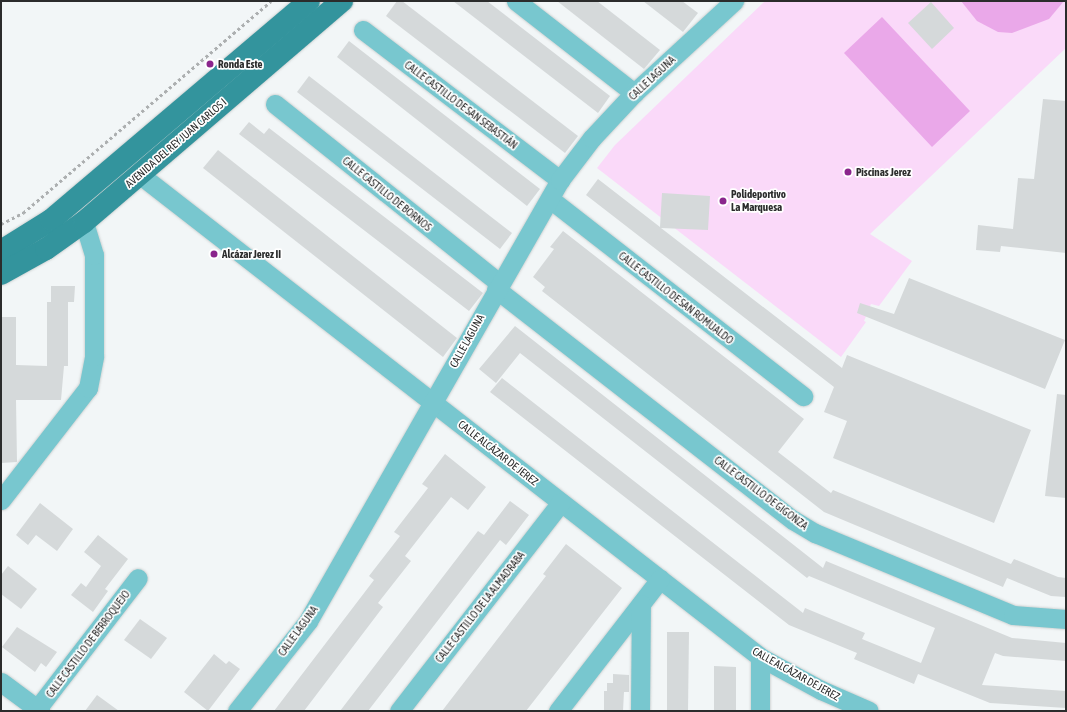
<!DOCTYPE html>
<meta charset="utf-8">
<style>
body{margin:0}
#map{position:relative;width:1067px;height:712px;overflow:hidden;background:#f2f6f7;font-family:"Asap Condensed",sans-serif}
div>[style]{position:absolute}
.green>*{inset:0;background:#fad9f9}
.water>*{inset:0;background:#eaa8e9}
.building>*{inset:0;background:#d5d9da}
.path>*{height:2.5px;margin-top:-1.25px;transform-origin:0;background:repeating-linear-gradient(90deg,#acafb0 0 3px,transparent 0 6px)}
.roads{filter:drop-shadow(0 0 1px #ced2d2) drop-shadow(0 0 1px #ced2d2)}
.minor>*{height:19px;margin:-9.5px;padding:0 9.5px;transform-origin:9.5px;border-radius:9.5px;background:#78c7cf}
.major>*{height:22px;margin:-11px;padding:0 11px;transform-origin:11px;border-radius:11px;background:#33949d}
.dots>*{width:11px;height:11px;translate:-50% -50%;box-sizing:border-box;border:2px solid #fff;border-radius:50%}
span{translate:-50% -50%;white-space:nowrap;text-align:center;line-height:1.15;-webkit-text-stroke:3.5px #fff;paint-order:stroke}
.poi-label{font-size:11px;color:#2b2c2c;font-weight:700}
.left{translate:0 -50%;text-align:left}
.street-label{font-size:11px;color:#2b2c2c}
.frame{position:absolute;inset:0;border:2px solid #2b2c2c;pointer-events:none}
</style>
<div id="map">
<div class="green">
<i style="clip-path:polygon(765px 1px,1066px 1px,1066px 48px,870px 234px,912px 261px,879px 306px,871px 304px,864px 321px,866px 322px,841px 357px,597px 168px,615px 145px)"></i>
</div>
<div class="water">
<i style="clip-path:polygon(961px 1px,1064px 1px,1049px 19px,1012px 33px,998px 32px,977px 21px)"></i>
<i style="clip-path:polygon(882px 17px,970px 111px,932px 147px,844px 53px)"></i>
</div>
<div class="building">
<i style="clip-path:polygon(397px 1px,402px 1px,578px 136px,565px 153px,386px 16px)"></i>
<i style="clip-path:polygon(453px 1px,487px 1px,610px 96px,598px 113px)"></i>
<i style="clip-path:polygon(557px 1px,597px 1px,660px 50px,644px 69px)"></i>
<i style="clip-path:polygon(643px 1px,682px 1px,698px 13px,683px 32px)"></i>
<i style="clip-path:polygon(931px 2px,954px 28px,932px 49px,908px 23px)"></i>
<i style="clip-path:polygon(349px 41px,540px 189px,527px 206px,337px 57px)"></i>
<i style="clip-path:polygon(309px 76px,512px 233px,500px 249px,297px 92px)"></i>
<i style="clip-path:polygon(1043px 99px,1066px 101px,1066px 253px,1001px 246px,1000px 252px,976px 250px,978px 225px,1013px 229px,1018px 178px,1034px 179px)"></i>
<i style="clip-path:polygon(249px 122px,264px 134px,269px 128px,483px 293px,469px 311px,239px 134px)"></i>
<i style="clip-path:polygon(218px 150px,457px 338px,443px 357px,203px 168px)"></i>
<i style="clip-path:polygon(598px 179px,660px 227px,662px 193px,710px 196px,708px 230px,661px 228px,842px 368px,847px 355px,1031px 430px,994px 523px,833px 458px,847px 421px,824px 412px,834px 387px,586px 195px)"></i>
<i style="clip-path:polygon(563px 231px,804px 419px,778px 452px,831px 493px,833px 490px,1011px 564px,1014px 559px,1058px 577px,1066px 578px,1066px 597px,1051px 596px,1007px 578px,1003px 587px,824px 512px,542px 291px,545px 287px,533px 277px,554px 249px,550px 247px)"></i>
<i style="clip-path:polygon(909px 278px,1065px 340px,1045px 389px,857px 313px,860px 303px,894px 314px)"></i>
<i style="clip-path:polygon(51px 286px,75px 286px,74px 302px,68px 302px,68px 366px,64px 366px,61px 400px,16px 400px,17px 462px,1px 463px,1px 317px,16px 317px,16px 365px,47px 366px,47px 302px,51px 302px)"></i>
<i style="clip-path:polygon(515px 326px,823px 568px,826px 561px,1012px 638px,1066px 643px,1066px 661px,1003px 656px,995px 653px,982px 685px,1066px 691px,1066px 708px,990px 703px,918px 674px,914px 684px,854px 659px,857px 653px,789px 625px,490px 392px,502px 378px,803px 613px,805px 608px,865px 633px,862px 639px,921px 663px,935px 628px,809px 576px,807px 578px,520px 353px,496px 383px,479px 369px)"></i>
<i style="clip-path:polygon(1057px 394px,1066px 395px,1066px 498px,1045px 496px)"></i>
<i style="clip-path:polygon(445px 454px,486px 487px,468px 510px,451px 497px,405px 556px,411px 561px,378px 603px,383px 607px,304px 711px,274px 711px,374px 580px,369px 576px,400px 536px,394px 532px,428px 488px,422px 484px)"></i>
<i style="clip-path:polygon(510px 501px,529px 515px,506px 545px,500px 540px,368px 711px,340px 711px,478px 531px,484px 535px)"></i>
<i style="clip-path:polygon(40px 503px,73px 529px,57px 551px,36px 535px,28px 545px,16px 535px)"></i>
<i style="clip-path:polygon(98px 535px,128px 559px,105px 589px,108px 591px,93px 612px,71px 595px,81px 583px,86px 587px,101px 566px,84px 552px)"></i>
<i style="clip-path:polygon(566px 544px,622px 588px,526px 711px,442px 711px,546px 576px,543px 574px)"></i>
<i style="clip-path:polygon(8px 566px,37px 589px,21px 609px,1px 594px,1px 575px)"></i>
<i style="clip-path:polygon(140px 619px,167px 638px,151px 659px,124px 640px)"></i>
<i style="clip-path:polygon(17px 627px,57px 652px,46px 667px,41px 663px,35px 672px,2px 647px)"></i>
<i style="clip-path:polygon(667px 632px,689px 632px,688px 711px,667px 711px)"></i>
<i style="clip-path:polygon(214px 654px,226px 664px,229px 661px,240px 669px,208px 711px,184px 692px)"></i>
<i style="clip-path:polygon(714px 666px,736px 667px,736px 711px,714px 711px)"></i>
<i style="clip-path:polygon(613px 674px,629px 675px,629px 692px,624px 692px,623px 711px,604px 711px,604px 691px,607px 691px,607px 683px,613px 683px)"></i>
<i style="clip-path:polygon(97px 695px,119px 711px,85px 711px)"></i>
</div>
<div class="path">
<i style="left:1px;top:224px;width:25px;rotate:-27deg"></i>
<i style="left:23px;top:213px;width:326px;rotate:-40.5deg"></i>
</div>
<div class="roads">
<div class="minor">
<i style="left:516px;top:1px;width:150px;rotate:37.9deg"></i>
<i style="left:363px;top:30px;width:248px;rotate:37.3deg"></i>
<i style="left:275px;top:104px;width:287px;rotate:38.6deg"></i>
<i style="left:139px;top:174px;width:787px;rotate:37.87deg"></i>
<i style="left:760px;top:657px;width:69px;rotate:28.4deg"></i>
<i style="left:821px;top:690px;width:52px;rotate:23.6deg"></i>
<i style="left:550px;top:199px;width:321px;rotate:37.9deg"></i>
<i style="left:496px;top:289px;width:376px;rotate:37.9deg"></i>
<i style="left:793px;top:520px;width:26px;rotate:31deg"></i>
<i style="left:815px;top:533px;width:214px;rotate:22.5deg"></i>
<i style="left:1013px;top:615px;width:53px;rotate:4.3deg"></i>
<i style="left:1px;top:500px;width:142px;rotate:-52.2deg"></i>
<i style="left:88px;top:388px;width:33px;rotate:-79deg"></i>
<i style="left:94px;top:356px;width:101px;rotate:-90deg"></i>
<i style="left:94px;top:255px;width:34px;rotate:-107deg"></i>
<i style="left:1px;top:682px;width:49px;rotate:36.6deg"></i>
<i style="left:37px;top:709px;width:165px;rotate:-52.4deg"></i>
<i style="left:237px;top:711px;width:115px;rotate:-51.7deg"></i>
<i style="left:308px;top:621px;width:508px;rotate:-60.26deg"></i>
<i style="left:560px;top:180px;width:53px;rotate:-52.7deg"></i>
<i style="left:592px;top:138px;width:62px;rotate:-47deg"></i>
<i style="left:634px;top:93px;width:136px;rotate:-42.6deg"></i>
<i style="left:399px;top:711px;width:264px;rotate:-52.2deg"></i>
<i style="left:558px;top:711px;width:167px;rotate:-52.3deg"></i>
<i style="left:640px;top:711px;width:107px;rotate:-89.5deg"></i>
<i style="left:760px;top:711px;width:54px;rotate:-90deg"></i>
</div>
<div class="major">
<i style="left:1px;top:251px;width:59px;rotate:-31.8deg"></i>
<i style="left:51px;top:220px;width:338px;rotate:-40.3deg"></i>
<i style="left:1px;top:274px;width:51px;rotate:-29.1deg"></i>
<i style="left:46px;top:249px;width:47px;rotate:-35.4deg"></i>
<i style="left:84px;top:222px;width:340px;rotate:-40.6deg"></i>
</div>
</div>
<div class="dots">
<i style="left:210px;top:64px;background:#8a258c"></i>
<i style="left:848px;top:172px;background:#8a258c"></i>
<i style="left:723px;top:201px;background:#8a258c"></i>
<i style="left:214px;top:254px;background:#8a258c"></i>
</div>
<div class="poi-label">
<span class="left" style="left:218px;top:64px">Ronda Este</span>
<span class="left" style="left:856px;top:172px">Piscinas Jerez</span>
<span class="left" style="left:731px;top:201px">Polideportivo<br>La Marquesa</span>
<span class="left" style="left:222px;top:254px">Alcázar Jerez II</span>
</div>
<div class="street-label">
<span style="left:652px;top:78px;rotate:-43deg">CALLE LAGUNA</span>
<span style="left:461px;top:105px;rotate:37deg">CALLE CASTILLO DE SAN SEBASTIÁN</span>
<span style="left:176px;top:143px;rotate:-41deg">AVENIDA DEL REY JUAN CARLOS I</span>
<span style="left:387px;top:194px;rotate:39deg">CALLE CASTILLO DE BORNOS</span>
<span style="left:676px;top:298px;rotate:38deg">CALLE CASTILLO DE SAN ROMUALDO</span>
<span style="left:467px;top:341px;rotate:-61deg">CALLE LAGUNA</span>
<span style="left:498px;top:453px;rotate:38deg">CALLE ALCÁZAR DE JEREZ</span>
<span style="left:761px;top:493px;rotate:37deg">CALLE CASTILLO DE GIGONZA</span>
<span style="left:480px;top:607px;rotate:-52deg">CALLE CASTILLO DE LA ALMADRABA</span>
<span style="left:298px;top:631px;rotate:-54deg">CALLE LAGUNA</span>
<span style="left:88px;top:644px;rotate:-53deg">CALLE CASTILLO DE BERROQUEJO</span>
<span style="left:796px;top:674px;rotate:29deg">CALLE ALCÁZAR DE JEREZ</span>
</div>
<div class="frame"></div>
</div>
